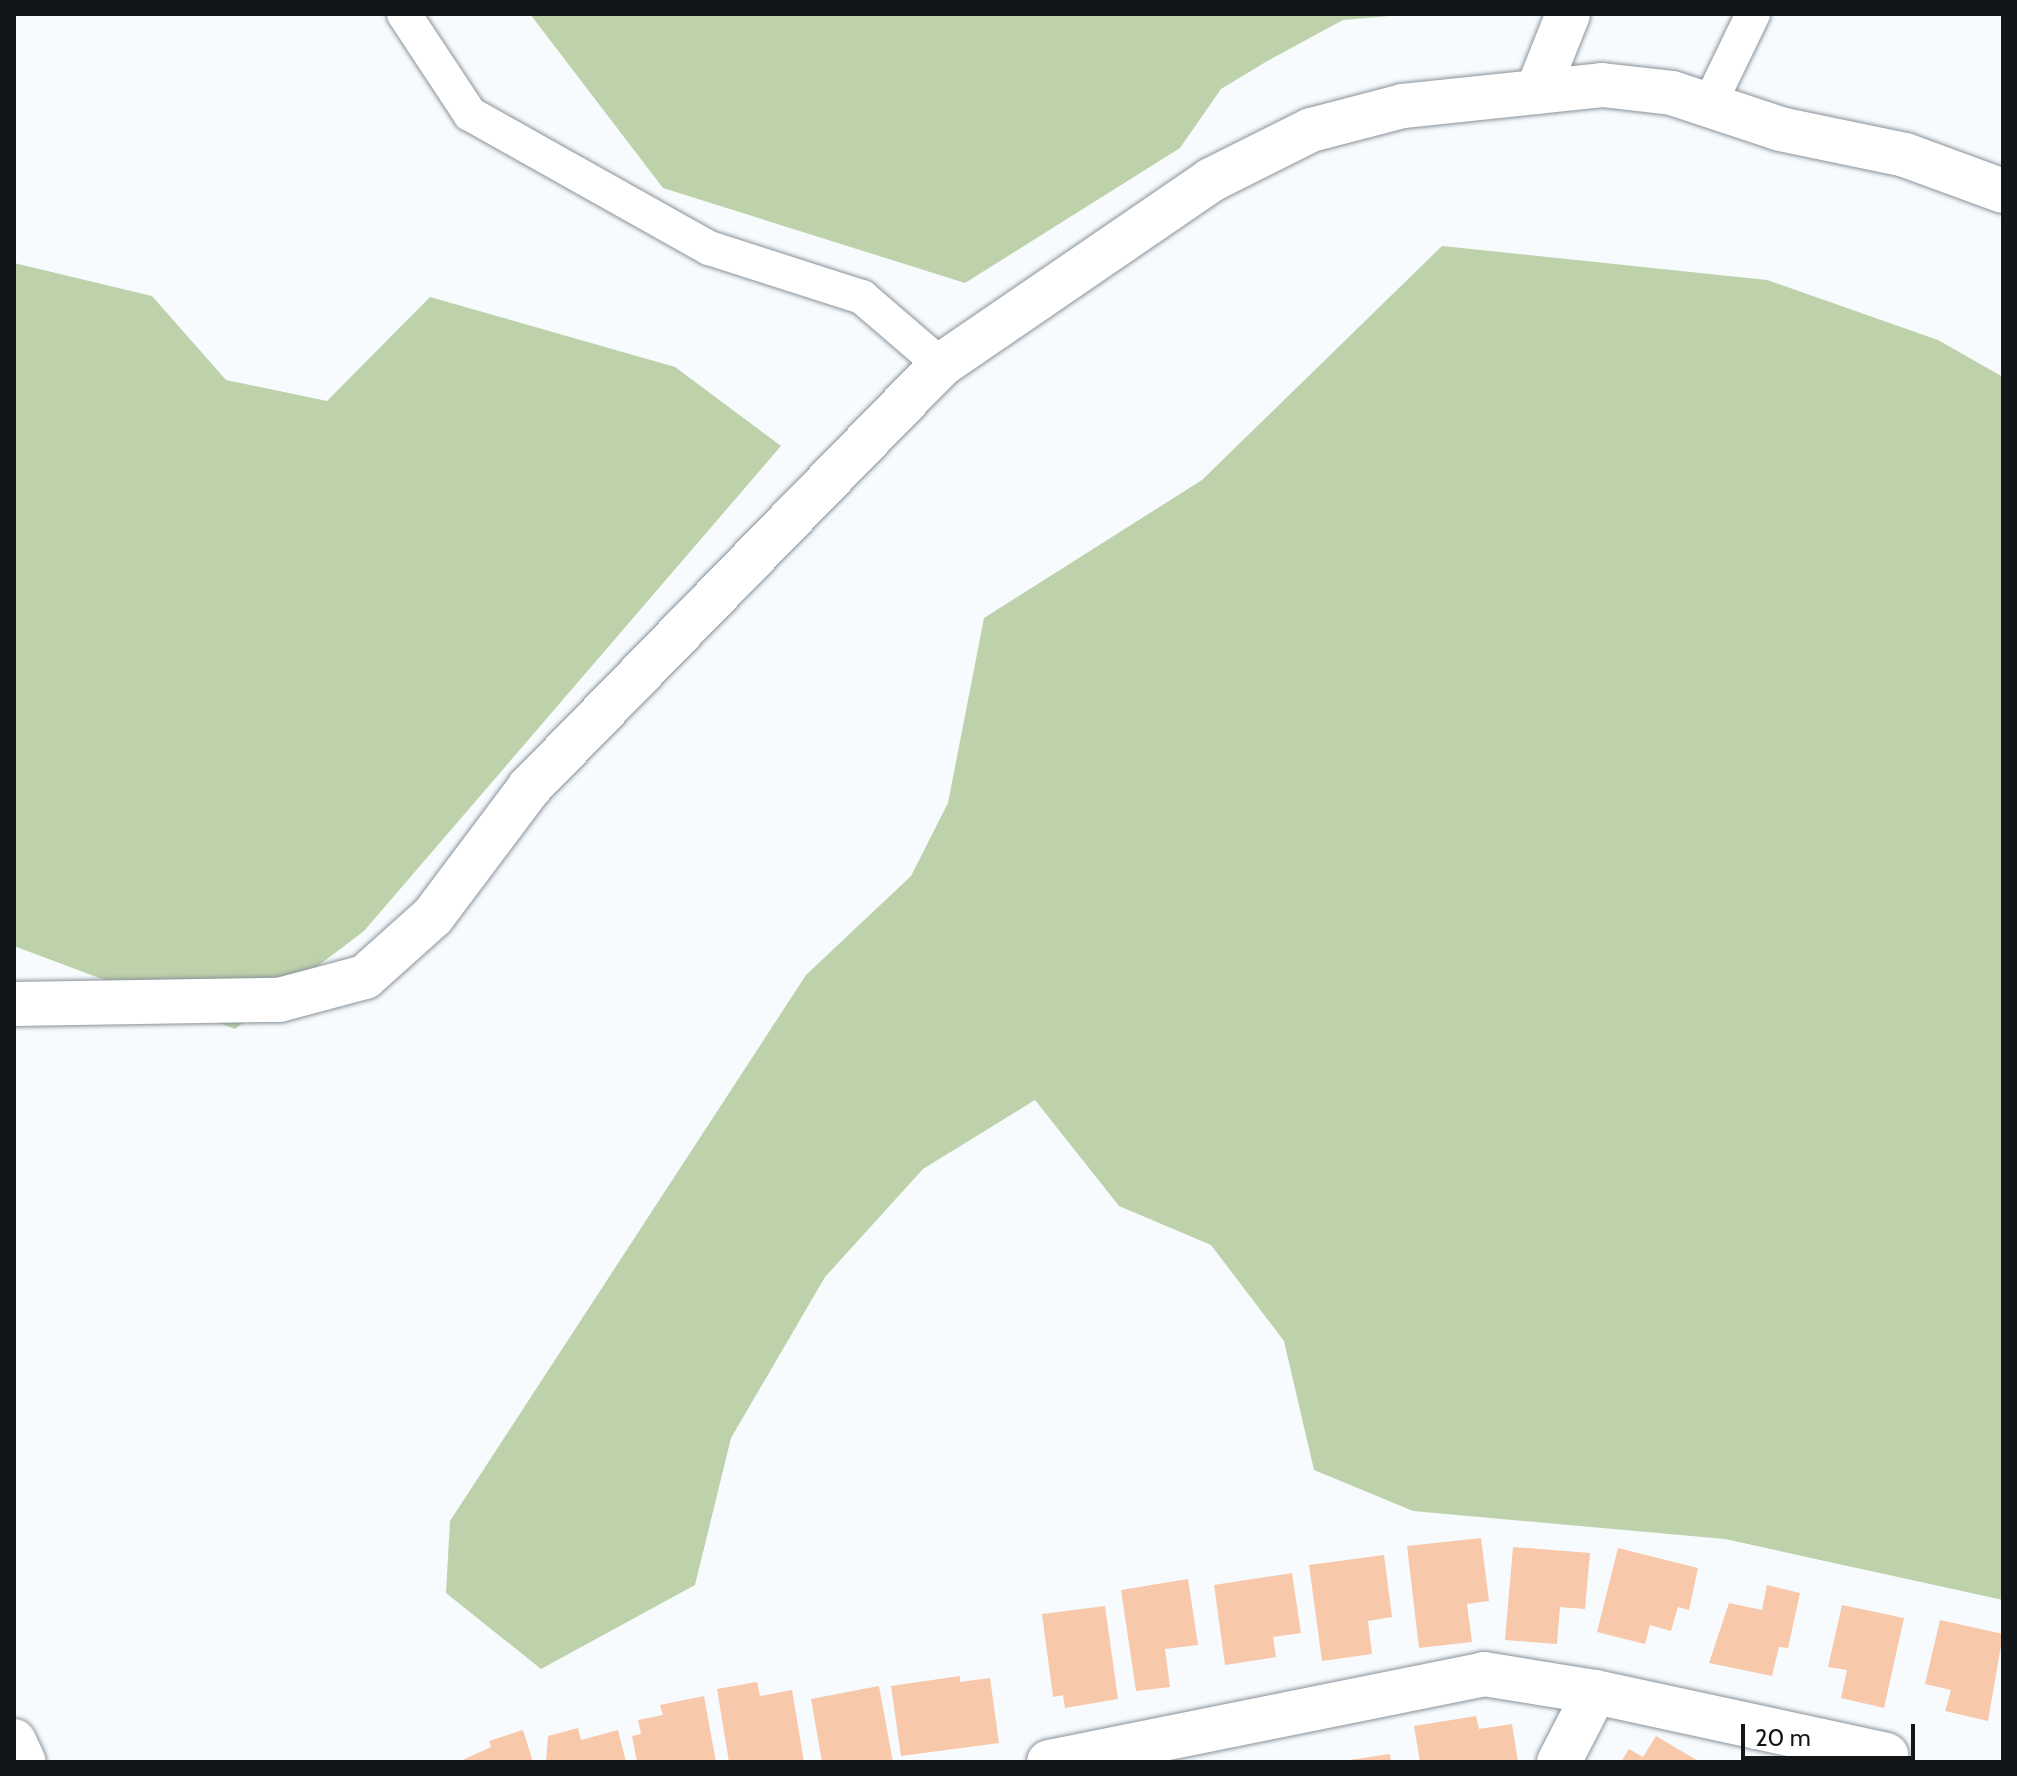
<!DOCTYPE html>
<style>
body{margin:0}
#map{position:relative;width:2017px;height:1776px;overflow:hidden;background:#f7fbfe;font-family:Cabin,sans-serif}
div>[style]{position:absolute}
.green>*{inset:0;background:#bdd1aa}
.building>*{inset:0;background:#f8c8aa}
.roads{filter:drop-shadow(0 0 2px #899299) drop-shadow(0 0 2px #899299)}
.lane>*{height:34px;margin:-17px;padding:0 17px;transform-origin:17px;border-radius:17px;background:#fff}
.street>*{height:44px;margin:-22px;padding:0 22px;transform-origin:22px;border-radius:22px;background:#fff}
span{translate:-50% -50%;white-space:nowrap;text-align:center;line-height:1.15;-webkit-text-stroke:8px #fff;paint-order:stroke}
.frame{position:absolute;inset:0;border:16px solid #121618;pointer-events:none}
.scale{position:absolute;left:1741px;top:1724px;width:174px;height:36px;box-sizing:border-box;border:4px solid #121618;border-top:0;padding-left:10px;font-size:24px;line-height:28px;white-space:nowrap;color:#121618;-webkit-text-stroke:6px #fff;paint-order:stroke}
</style>
<div id="map">
<div class="green">
<i style="clip-path:polygon(530px 14px,1412px 14px,1343px 20px,1269px 60px,1221px 89px,1180px 148px,965px 283px,663px 188px)"></i>
<i style="clip-path:polygon(1442px 246px,1767px 280px,1938px 340px,2003px 377px,2003px 1600px,1725px 1539px,1413px 1511px,1314px 1470px,1284px 1341px,1211px 1245px,1119px 1206px,1035px 1100px,923px 1169px,825px 1277px,731px 1438px,695px 1585px,541px 1669px,446px 1593px,450px 1521px,806px 975px,911px 876px,948px 803px,984px 618px,1202px 480px)"></i>
<i style="clip-path:polygon(14px 263px,152px 296px,226px 380px,327px 401px,430px 297px,675px 367px,781px 446px,364px 931px,235px 1029px,14px 946px)"></i>
</div>
<div class="building">
<i style="clip-path:polygon(1481px 1538px,1489px 1601px,1467px 1604px,1472px 1642px,1419px 1648px,1407px 1546px)"></i>
<i style="clip-path:polygon(1513px 1547px,1590px 1553px,1585px 1609px,1560px 1607px,1557px 1644px,1505px 1640px)"></i>
<i style="clip-path:polygon(1618px 1548px,1698px 1568px,1689px 1610px,1678px 1607px,1671px 1631px,1650px 1625px,1645px 1644px,1597px 1632px)"></i>
<i style="clip-path:polygon(1384px 1555px,1392px 1617px,1368px 1621px,1372px 1654px,1322px 1661px,1309px 1565px)"></i>
<i style="clip-path:polygon(1292px 1573px,1301px 1633px,1273px 1637px,1276px 1657px,1225px 1665px,1214px 1585px)"></i>
<i style="clip-path:polygon(1188px 1579px,1198px 1645px,1165px 1649px,1170px 1687px,1136px 1691px,1121px 1590px)"></i>
<i style="clip-path:polygon(1767px 1585px,1800px 1593px,1788px 1648px,1779px 1647px,1772px 1676px,1709px 1663px,1729px 1603px,1762px 1610px)"></i>
<i style="clip-path:polygon(1842px 1605px,1904px 1618px,1884px 1708px,1841px 1698px,1847px 1670px,1828px 1667px)"></i>
<i style="clip-path:polygon(1105px 1606px,1118px 1699px,1065px 1708px,1063px 1695px,1053px 1697px,1042px 1614px)"></i>
<i style="clip-path:polygon(1940px 1620px,2003px 1634px,1988px 1721px,1945px 1711px,1951px 1690px,1925px 1684px)"></i>
<i style="clip-path:polygon(960px 1676px,960px 1682px,990px 1678px,999px 1743px,901px 1756px,891px 1686px)"></i>
<i style="clip-path:polygon(757px 1682px,760px 1696px,792px 1690px,804px 1762px,729px 1762px,717px 1689px)"></i>
<i style="clip-path:polygon(879px 1686px,893px 1762px,822px 1762px,811px 1699px)"></i>
<i style="clip-path:polygon(704px 1696px,716px 1762px,637px 1762px,632px 1736px,641px 1734px,638px 1720px,663px 1715px,660px 1705px)"></i>
<i style="clip-path:polygon(1476px 1716px,1479px 1729px,1512px 1724px,1518px 1762px,1420px 1762px,1414px 1726px)"></i>
<i style="clip-path:polygon(578px 1728px,581px 1740px,618px 1730px,626px 1762px,546px 1762px,548px 1736px)"></i>
<i style="clip-path:polygon(523px 1730px,533px 1762px,458px 1762px,491px 1747px,489px 1741px)"></i>
<i style="clip-path:polygon(1656px 1736px,1700px 1762px,1621px 1762px,1629px 1749px,1643px 1757px)"></i>
<i style="clip-path:polygon(1390px 1754px,1391px 1762px,1350px 1762px,1349px 1760px)"></i>
</div>
<div class="roads">
<div class="lane">
<i style="left:404px;top:14px;width:120px;rotate:56.6deg"></i>
<i style="left:470px;top:114px;width:274px;rotate:29.3deg"></i>
<i style="left:709px;top:248px;width:161px;rotate:17.8deg"></i>
<i style="left:862px;top:297px;width:104px;rotate:40.7deg"></i>
<i style="left:1709px;top:105px;width:101px;rotate:-64.2deg"></i>
</div>
<div class="street">
<i style="left:1537px;top:92px;width:84px;rotate:-68.3deg"></i>
<i style="left:14px;top:1004px;width:265px;rotate:-0.9deg"></i>
<i style="left:279px;top:1000px;width:89px;rotate:-15deg"></i>
<i style="left:365px;top:977px;width:91px;rotate:-41.9deg"></i>
<i style="left:433px;top:916px;width:160px;rotate:-53.1deg"></i>
<i style="left:529px;top:788px;width:590px;rotate:-45.75deg"></i>
<i style="left:941px;top:365px;width:327px;rotate:-34.4deg"></i>
<i style="left:1211px;top:180px;width:112px;rotate:-26.6deg"></i>
<i style="left:1311px;top:130px;width:95px;rotate:-14.6deg"></i>
<i style="left:1403px;top:106px;width:200px;rotate:-6deg"></i>
<i style="left:1602px;top:85px;width:70px;rotate:6.5deg"></i>
<i style="left:1672px;top:93px;width:114px;rotate:18.4deg"></i>
<i style="left:1780px;top:129px;width:128px;rotate:11.7deg"></i>
<i style="left:1905px;top:155px;width:104px;rotate:20.2deg"></i>
<i style="left:1595px;top:1692px;width:298px;rotate:12.2deg"></i>
<i style="left:14px;top:1741px;width:23px;rotate:65deg"></i>
<i style="left:1049px;top:1762px;width:444px;rotate:-11.4deg"></i>
<i style="left:1484px;top:1674px;width:112px;rotate:9.2deg"></i>
<i style="left:1595px;top:1692px;width:79px;rotate:117.2deg"></i>
</div>
</div>
<div class="frame"></div>
<div class="scale">20 m</div>
</div>
